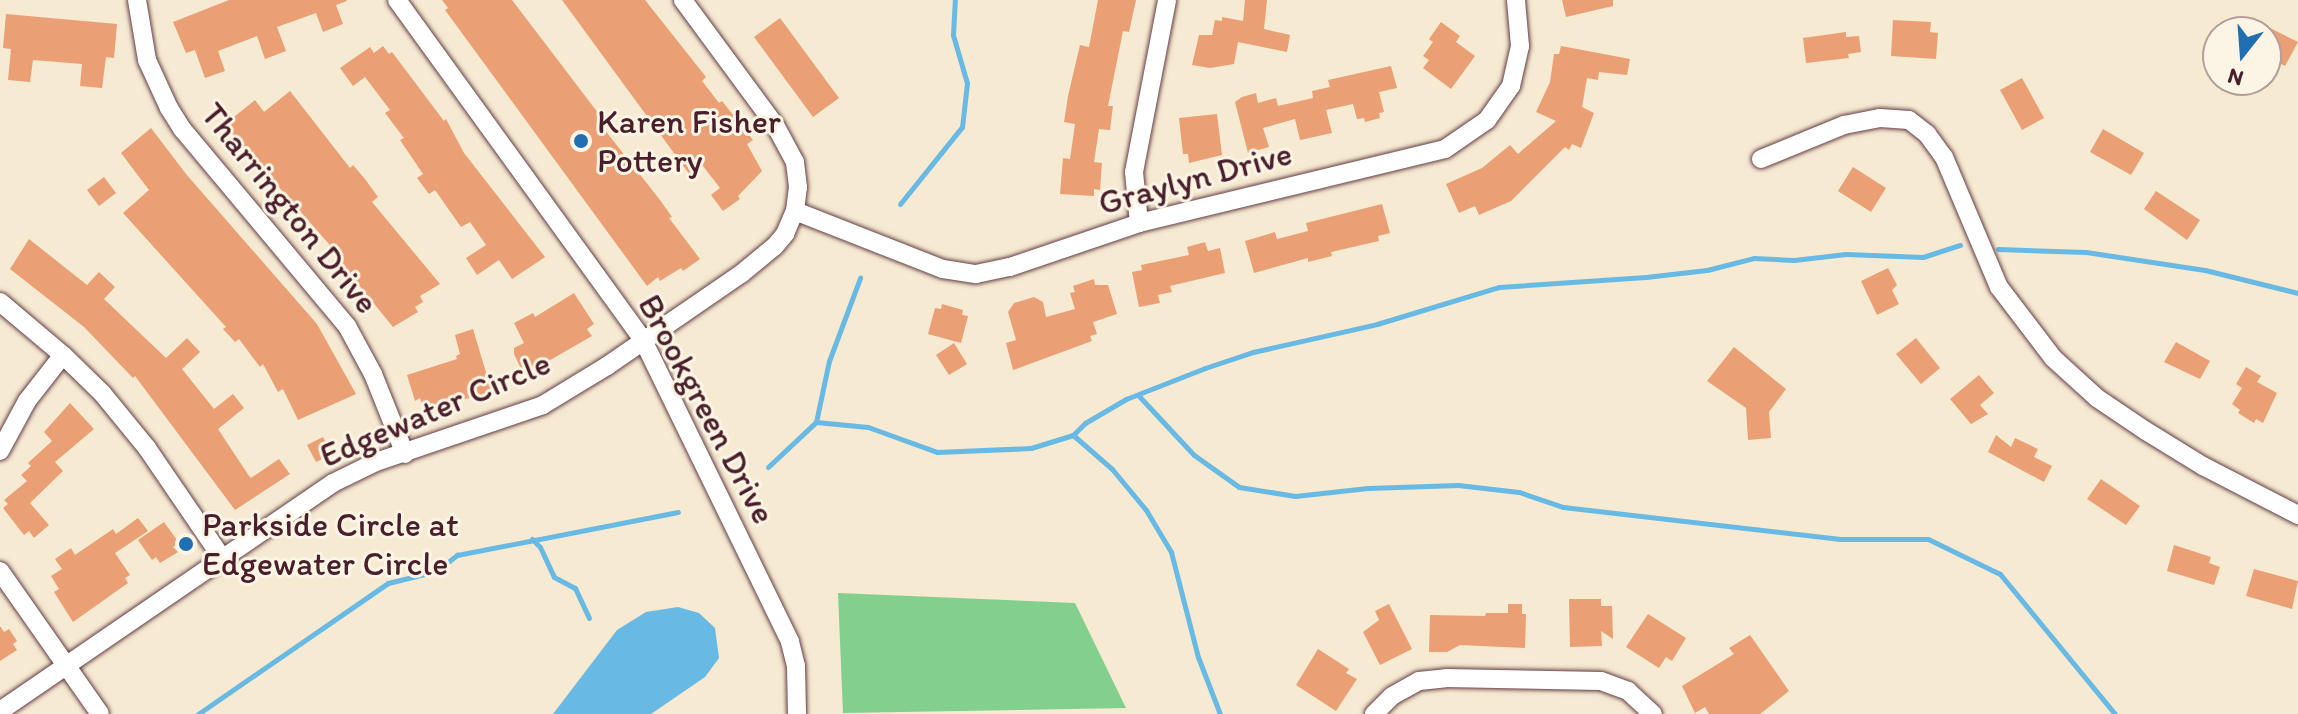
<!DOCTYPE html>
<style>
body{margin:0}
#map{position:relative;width:2298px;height:714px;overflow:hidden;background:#f6ead2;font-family:Itim,sans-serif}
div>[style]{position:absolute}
.green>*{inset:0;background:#82cf8e}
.water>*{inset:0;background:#68b9e3}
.stream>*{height:5px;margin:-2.5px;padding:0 2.5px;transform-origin:2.5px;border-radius:2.5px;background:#68b9e3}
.building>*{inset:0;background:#ea9f75}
.roads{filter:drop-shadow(0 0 2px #643d44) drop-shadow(0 0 2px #643d44)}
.street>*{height:18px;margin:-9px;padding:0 9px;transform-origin:9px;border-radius:9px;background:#fff}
.dots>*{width:22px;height:22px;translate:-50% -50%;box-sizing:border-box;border:4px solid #fcf5e5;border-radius:50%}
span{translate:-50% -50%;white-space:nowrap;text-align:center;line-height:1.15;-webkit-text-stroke:6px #fcf5e5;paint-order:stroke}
.poi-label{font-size:34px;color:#4a1f2b}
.left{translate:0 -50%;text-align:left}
.street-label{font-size:34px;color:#4a1f2b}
.north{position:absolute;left:2202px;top:16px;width:80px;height:80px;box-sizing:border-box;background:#fcf5e5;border:2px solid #b59f9b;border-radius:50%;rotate:197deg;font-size:22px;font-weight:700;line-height:32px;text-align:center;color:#4a1f2b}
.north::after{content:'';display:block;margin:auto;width:28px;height:36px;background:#1f6fb2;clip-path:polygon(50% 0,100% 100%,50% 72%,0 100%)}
</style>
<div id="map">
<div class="green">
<i style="clip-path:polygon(838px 593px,1075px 603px,1126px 708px,843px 713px)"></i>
</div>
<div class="water">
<i style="clip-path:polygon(678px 607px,699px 613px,715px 628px,719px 658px,705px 677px,651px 714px,553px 714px,617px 630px,646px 612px)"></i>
</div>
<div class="stream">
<i style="left:900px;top:204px;width:99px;rotate:-51.2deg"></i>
<i style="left:962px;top:127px;width:44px;rotate:-83.5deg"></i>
<i style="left:967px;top:83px;width:50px;rotate:-106.3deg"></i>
<i style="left:953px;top:35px;width:35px;rotate:-87deg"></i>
<i style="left:1998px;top:249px;width:88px;rotate:2deg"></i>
<i style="left:2086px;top:252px;width:120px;rotate:8.6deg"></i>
<i style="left:2205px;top:270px;width:96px;rotate:13.9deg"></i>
<i style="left:1138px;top:395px;width:82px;rotate:47deg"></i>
<i style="left:1194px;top:455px;width:55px;rotate:35.4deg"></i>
<i style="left:1239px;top:487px;width:57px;rotate:9.1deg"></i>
<i style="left:1295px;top:496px;width:73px;rotate:-6.3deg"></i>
<i style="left:1368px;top:488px;width:90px;rotate:-1.9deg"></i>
<i style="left:1458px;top:485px;width:61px;rotate:6.5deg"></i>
<i style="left:1519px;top:492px;width:46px;rotate:18.8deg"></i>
<i style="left:1563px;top:507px;width:279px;rotate:6.6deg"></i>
<i style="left:1840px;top:539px;width:88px"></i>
<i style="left:1928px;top:539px;width:80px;rotate:25.9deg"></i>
<i style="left:2000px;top:574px;width:181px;rotate:50.6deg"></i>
<i style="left:816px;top:422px;width:52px;rotate:5.5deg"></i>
<i style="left:868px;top:427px;width:73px;rotate:19.9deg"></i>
<i style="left:937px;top:452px;width:94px;rotate:-2.4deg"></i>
<i style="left:1031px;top:448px;width:44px;rotate:-17.2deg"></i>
<i style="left:1073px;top:435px;width:17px;rotate:-45deg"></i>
<i style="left:1085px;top:423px;width:48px;rotate:-30.3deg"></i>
<i style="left:1126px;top:399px;width:85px;rotate:-21.4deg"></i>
<i style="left:1205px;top:368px;width:51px;rotate:-18.4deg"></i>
<i style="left:1253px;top:352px;width:127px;rotate:-12.7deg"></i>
<i style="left:1377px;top:324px;width:127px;rotate:-16.9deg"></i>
<i style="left:1499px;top:287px;width:147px;rotate:-3.9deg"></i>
<i style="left:1646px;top:277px;width:61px;rotate:-6.5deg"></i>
<i style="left:1707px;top:270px;width:49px;rotate:-14.3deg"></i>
<i style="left:1754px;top:258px;width:40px;rotate:2.9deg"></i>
<i style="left:1794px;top:260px;width:52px;rotate:-6.6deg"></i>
<i style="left:1846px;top:254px;width:77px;rotate:2.2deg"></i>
<i style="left:1923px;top:257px;width:39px;rotate:-18deg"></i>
<i style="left:1073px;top:435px;width:52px;rotate:41.1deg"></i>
<i style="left:1112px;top:469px;width:53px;rotate:50.3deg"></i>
<i style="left:1146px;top:510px;width:49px;rotate:59.2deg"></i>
<i style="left:1171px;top:552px;width:108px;rotate:75.6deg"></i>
<i style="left:1198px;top:657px;width:61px;rotate:68.9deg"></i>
<i style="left:768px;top:467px;width:66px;rotate:-43.2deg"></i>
<i style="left:816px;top:422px;width:62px;rotate:-78deg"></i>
<i style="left:829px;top:361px;width:89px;rotate:-69.5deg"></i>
<i style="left:532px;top:539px;width:11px;rotate:45deg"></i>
<i style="left:540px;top:547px;width:33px;rotate:65deg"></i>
<i style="left:554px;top:577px;width:24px;rotate:28deg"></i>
<i style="left:575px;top:588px;width:33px;rotate:65deg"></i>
<i style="left:198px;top:714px;width:231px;rotate:-34.6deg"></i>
<i style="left:388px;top:583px;width:50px;rotate:-13.8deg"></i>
<i style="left:437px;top:571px;width:26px;rotate:-39deg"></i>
<i style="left:457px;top:555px;width:225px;rotate:-11deg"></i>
</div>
<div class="building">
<i style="clip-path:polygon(229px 0,346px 0,347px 1px,336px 5px,343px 24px,323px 32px,316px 13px,277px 27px,286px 51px,265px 59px,257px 36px,218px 51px,225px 71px,205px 78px,195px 50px,186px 53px,173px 22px)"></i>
<i style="clip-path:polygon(442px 0,512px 0,608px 126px,604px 129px,660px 200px,672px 217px,669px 218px,700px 259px,683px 271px,681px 268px,660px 281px,658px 277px,647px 286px,445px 10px,448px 8px)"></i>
<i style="clip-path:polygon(562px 0,645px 0,706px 77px,702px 81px,719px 103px,722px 101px,753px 140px,747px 144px,762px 171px,738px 196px,740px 199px,723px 211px,711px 195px,720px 188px,703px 166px,690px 175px)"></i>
<i style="clip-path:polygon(1098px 0,1136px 0,1129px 32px,1123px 31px,1108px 106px,1113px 106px,1110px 130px,1099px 129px,1094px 162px,1102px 163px,1100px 190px,1094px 189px,1094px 196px,1060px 194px,1063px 158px,1070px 159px,1075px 124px,1064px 122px,1068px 96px,1080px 45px,1089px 47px)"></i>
<i style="clip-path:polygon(1245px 0,1267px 0,1264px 29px,1290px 35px,1287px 52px,1238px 42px,1234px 64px,1210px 68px,1192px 65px,1199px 35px,1212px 35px,1215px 20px,1222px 21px,1222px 17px,1243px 21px)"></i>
<i style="clip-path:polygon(1562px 0,1613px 0,1613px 6px,1566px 17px)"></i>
<i style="clip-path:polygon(6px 14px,117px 24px,114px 58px,106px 57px,102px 88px,80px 86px,82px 64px,33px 60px,30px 82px,8px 80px,11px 49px,3px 48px)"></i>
<i style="clip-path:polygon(780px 18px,839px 98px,813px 117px,754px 37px)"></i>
<i style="clip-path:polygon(1893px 20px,1931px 22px,1930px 32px,1938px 33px,1936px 59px,1891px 56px)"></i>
<i style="clip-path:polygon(1441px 22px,1460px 36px,1456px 42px,1475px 56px,1451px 89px,1423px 68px,1429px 60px,1423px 56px,1433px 42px,1429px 39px)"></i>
<i style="clip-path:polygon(2266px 26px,2298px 42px,2285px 66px,2266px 56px)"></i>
<i style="clip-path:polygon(1846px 32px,1846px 37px,1859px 36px,1861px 52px,1848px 54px,1849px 58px,1806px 63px,1803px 38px)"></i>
<i style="clip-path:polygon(383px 46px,389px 54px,392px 52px,444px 121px,446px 119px,464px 153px,545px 257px,512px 279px,499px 260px,477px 275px,466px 258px,486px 245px,470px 222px,461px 227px,435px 190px,429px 194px,417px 178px,423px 174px,400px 140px,404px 138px,385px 113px,390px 110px,365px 77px,353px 86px,340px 68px,370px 47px,374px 53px)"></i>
<i style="clip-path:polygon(1561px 46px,1630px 59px,1627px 75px,1599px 72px,1598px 80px,1587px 78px,1582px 107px,1594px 113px,1581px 148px,1572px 144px,1569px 150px,1565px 147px,1511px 201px,1479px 215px,1475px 206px,1459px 213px,1446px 184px,1482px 168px,1510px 145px,1518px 154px,1556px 121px,1536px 112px,1550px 82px,1554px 54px,1559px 54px)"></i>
<i style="clip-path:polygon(1391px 66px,1397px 88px,1379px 92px,1384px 112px,1379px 113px,1380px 118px,1365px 122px,1364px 118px,1357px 119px,1353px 104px,1326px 110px,1332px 133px,1300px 140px,1295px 119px,1263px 128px,1269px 147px,1248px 153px,1235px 102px,1242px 97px,1256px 93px,1258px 103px,1276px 98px,1278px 106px,1313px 98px,1312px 91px,1330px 87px,1328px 80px)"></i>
<i style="clip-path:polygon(2022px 78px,2044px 118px,2022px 130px,2000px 90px)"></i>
<i style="clip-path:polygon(290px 91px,350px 168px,353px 165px,365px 179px,378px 197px,372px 202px,440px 284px,420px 296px,423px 302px,415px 307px,418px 312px,393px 327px,340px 262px,343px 260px,224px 125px,255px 100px,264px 112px)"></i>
<i style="clip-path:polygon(1217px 114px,1222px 155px,1189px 163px,1188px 154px,1183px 154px,1179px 118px)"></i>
<i style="clip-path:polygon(151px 128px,186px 174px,317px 324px,356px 394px,298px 420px,283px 389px,278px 392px,263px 364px,260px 367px,239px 339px,235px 342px,223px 329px,226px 327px,123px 213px,149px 190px,121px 153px)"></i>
<i style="clip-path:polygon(2103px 129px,2144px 153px,2131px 175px,2090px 152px)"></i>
<i style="clip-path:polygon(1853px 167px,1886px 188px,1871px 212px,1838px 191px)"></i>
<i style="clip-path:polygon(104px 177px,116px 193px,99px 206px,87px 190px)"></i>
<i style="clip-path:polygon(2156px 191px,2200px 220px,2187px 240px,2144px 209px)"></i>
<i style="clip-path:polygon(1382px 204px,1390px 233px,1378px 236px,1379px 241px,1331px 252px,1332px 256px,1308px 262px,1308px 258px,1254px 273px,1245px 241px,1275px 232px,1277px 239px,1308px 231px,1306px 223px)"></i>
<i style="clip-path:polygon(29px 239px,87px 285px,99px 272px,115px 287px,104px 299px,166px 358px,187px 338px,200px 352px,182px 369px,214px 409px,233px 394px,244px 408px,218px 429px,249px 476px,251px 478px,279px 459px,290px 474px,235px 510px,135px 376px,133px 378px,84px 327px,10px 269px)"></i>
<i style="clip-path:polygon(1205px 242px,1208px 251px,1220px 248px,1225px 273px,1170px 286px,1172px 292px,1158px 295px,1160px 303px,1139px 307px,1132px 272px,1142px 270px,1141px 265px,1189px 255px,1187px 247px)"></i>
<i style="clip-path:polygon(1888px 268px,1897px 285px,1892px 290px,1899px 304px,1877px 315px,1861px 281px)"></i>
<i style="clip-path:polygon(1094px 279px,1095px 285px,1108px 285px,1117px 314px,1093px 322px,1097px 334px,1090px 336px,1092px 341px,1013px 370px,1006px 343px,1016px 340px,1008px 312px,1014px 303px,1034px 297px,1043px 302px,1046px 317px,1075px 309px,1070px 293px,1075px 292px,1073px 286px)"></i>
<i style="clip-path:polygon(574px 293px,594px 324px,587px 329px,592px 336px,524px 375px,514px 354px,514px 348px,524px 343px,514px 323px,533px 313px,535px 317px)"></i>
<i style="clip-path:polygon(942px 304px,963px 310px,962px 315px,968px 316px,961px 343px,928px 334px,935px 308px,941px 309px)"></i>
<i style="clip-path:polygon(473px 329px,488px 379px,495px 377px,499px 390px,424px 410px,420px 398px,415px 401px,407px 375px,457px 359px,456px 356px,460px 354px,455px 335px)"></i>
<i style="clip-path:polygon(1916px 338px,1940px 368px,1921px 384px,1896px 354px)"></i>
<i style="clip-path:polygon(2176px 342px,2210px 361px,2200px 379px,2164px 362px)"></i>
<i style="clip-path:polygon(954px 343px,967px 364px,949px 375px,936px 355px)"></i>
<i style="clip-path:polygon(1734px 347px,1786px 389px,1769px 412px,1771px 438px,1748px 440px,1746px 408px,1707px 381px)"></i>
<i style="clip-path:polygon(2246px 367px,2261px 376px,2257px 382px,2277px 393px,2263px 423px,2256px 419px,2254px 423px,2238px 413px,2240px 410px,2232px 404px,2242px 388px,2236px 384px)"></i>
<i style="clip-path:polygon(1979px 375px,1994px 393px,1980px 405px,1988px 414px,1971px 424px,1950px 399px)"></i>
<i style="clip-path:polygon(70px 403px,94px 429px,55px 462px,63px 471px,30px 503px,49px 525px,34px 538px,29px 531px,24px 535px,3px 508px,8px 504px,4px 500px,27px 481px,21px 475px,31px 466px,28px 463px,52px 441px,44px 432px)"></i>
<i style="clip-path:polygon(1996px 435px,2011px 447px,2015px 438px,2038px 449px,2034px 457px,2052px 466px,2044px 482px,1988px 452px)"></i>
<i style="clip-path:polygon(323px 437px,332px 454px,316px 462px,307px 445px)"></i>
<i style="clip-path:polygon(2101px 479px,2140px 506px,2126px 525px,2087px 499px)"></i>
<i style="clip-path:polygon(138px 518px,148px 531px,115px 553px,130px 575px,125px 578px,128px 583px,73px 622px,54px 592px,59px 589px,51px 576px,62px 569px,55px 559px,71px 548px,75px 555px,113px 529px,116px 534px)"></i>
<i style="clip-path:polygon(164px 522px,179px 543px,173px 547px,178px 552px,160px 563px,156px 557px,152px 560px,138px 540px)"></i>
<i style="clip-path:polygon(2174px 545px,2211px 557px,2209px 563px,2220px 567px,2214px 585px,2167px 571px)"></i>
<i style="clip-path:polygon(2254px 569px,2298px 581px,2292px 609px,2246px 596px)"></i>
<i style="clip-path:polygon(1569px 599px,1601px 599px,1601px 606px,1612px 606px,1613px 639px,1601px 631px,1602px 646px,1570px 647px)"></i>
<i style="clip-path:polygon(1389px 604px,1412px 649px,1380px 665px,1363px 632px,1379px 620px,1375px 611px)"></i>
<i style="clip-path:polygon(1508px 604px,1522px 604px,1522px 614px,1526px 614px,1525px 648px,1460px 645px,1447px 652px,1429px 652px,1430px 615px,1485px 616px,1486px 613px,1508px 613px)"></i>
<i style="clip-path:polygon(1648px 614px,1686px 638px,1672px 661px,1666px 657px,1659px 668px,1626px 647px)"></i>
<i style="clip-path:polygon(0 626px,4px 632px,9px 629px,17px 641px,13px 644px,17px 650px,0 661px)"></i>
<i style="clip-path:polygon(1750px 635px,1789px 691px,1760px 714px,1709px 714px,1705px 707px,1695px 713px,1682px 686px,1734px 654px,1729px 648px)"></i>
<i style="clip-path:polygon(1318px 649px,1349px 669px,1346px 673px,1357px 679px,1336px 711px,1296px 685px)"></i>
</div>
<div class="roads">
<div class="street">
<i style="left:137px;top:0;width:61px;rotate:80.5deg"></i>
<i style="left:147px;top:60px;width:53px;rotate:65.4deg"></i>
<i style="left:169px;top:108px;width:26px;rotate:58deg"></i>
<i style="left:183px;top:130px;width:256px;rotate:50.1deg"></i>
<i style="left:347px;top:326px;width:55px;rotate:61.6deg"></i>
<i style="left:373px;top:374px;width:86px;rotate:68.2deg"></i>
<i style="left:397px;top:0;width:420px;rotate:54.1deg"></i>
<i style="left:643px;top:340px;width:336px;rotate:64deg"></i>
<i style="left:790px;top:642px;width:25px;rotate:76deg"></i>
<i style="left:796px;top:666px;width:48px;rotate:88.8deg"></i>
<i style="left:1761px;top:159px;width:90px;rotate:-22.3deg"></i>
<i style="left:1844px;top:125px;width:37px;rotate:-11deg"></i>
<i style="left:1880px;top:118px;width:29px;rotate:4deg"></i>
<i style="left:1909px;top:120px;width:23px;rotate:38deg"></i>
<i style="left:1927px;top:134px;width:29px;rotate:54deg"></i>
<i style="left:1944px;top:157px;width:141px;rotate:67.1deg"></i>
<i style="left:1999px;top:287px;width:89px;rotate:52.7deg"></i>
<i style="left:2053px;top:358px;width:59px;rotate:42.3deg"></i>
<i style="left:2097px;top:398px;width:59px;rotate:34deg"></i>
<i style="left:2146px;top:431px;width:67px;rotate:31.6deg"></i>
<i style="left:2203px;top:466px;width:107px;rotate:27.3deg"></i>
<i style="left:795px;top:211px;width:159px;rotate:21.4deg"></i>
<i style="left:943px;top:269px;width:33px;rotate:9deg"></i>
<i style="left:976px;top:274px;width:35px;rotate:-12deg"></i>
<i style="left:1010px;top:267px;width:136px;rotate:-18.8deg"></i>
<i style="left:1139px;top:223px;width:315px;rotate:-13.6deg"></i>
<i style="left:1445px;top:149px;width:51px;rotate:-34.6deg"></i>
<i style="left:1487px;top:120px;width:42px;rotate:-54.8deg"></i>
<i style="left:1511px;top:86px;width:41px;rotate:-77.3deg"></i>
<i style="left:1520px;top:46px;width:46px;rotate:-95deg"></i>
<i style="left:1139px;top:223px;width:51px;rotate:-95.6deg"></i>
<i style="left:1134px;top:172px;width:175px;rotate:-79.1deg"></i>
<i style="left:0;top:302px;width:82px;rotate:40.1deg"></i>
<i style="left:63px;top:355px;width:54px;rotate:44.3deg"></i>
<i style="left:102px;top:393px;width:71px;rotate:50.7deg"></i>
<i style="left:147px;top:448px;width:133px;rotate:55.7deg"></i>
<i style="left:0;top:451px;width:57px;rotate:-61.6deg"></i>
<i style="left:27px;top:401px;width:58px;rotate:-52deg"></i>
<i style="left:0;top:571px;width:174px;rotate:55deg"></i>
<i style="left:0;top:711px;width:404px;rotate:-34.4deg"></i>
<i style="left:333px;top:483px;width:48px;rotate:-26deg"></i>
<i style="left:376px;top:462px;width:176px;rotate:-18.8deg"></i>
<i style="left:543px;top:405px;width:75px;rotate:-31.4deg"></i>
<i style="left:607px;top:366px;width:163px;rotate:-34.5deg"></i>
<i style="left:741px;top:274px;width:44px;rotate:-39.5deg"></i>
<i style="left:775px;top:246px;width:16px;rotate:-50deg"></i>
<i style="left:785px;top:234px;width:25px;rotate:-67deg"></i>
<i style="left:795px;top:211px;width:24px;rotate:-83deg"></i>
<i style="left:798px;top:187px;width:25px;rotate:-97deg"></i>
<i style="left:795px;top:162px;width:42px;rotate:-118.4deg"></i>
<i style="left:775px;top:125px;width:155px;rotate:-126.4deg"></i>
<i style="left:1374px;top:714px;width:25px;rotate:-45deg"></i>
<i style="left:1392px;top:696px;width:31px;rotate:-29deg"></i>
<i style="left:1419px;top:681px;width:27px;rotate:-6deg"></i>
<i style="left:1446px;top:678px;width:155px;rotate:1.1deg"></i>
<i style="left:1601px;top:681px;width:29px;rotate:20deg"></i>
<i style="left:1628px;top:691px;width:34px;rotate:43deg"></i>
</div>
</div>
<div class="dots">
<i style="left:581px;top:141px;background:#1f6fb2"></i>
<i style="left:186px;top:544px;background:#1f6fb2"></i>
</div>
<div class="poi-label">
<span class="left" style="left:597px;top:141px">Karen Fisher<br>Pottery</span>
<span class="left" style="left:202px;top:544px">Parkside Circle at<br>Edgewater Circle</span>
</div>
<div class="street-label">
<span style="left:1195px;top:178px;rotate:-15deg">Graylyn Drive</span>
<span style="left:290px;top:208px;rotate:51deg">Tharrington Drive</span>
<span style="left:435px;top:409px;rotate:-23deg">Edgewater Circle</span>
<span style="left:707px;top:409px;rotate:62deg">Brookgreen Drive</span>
</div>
<div class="north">N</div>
</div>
